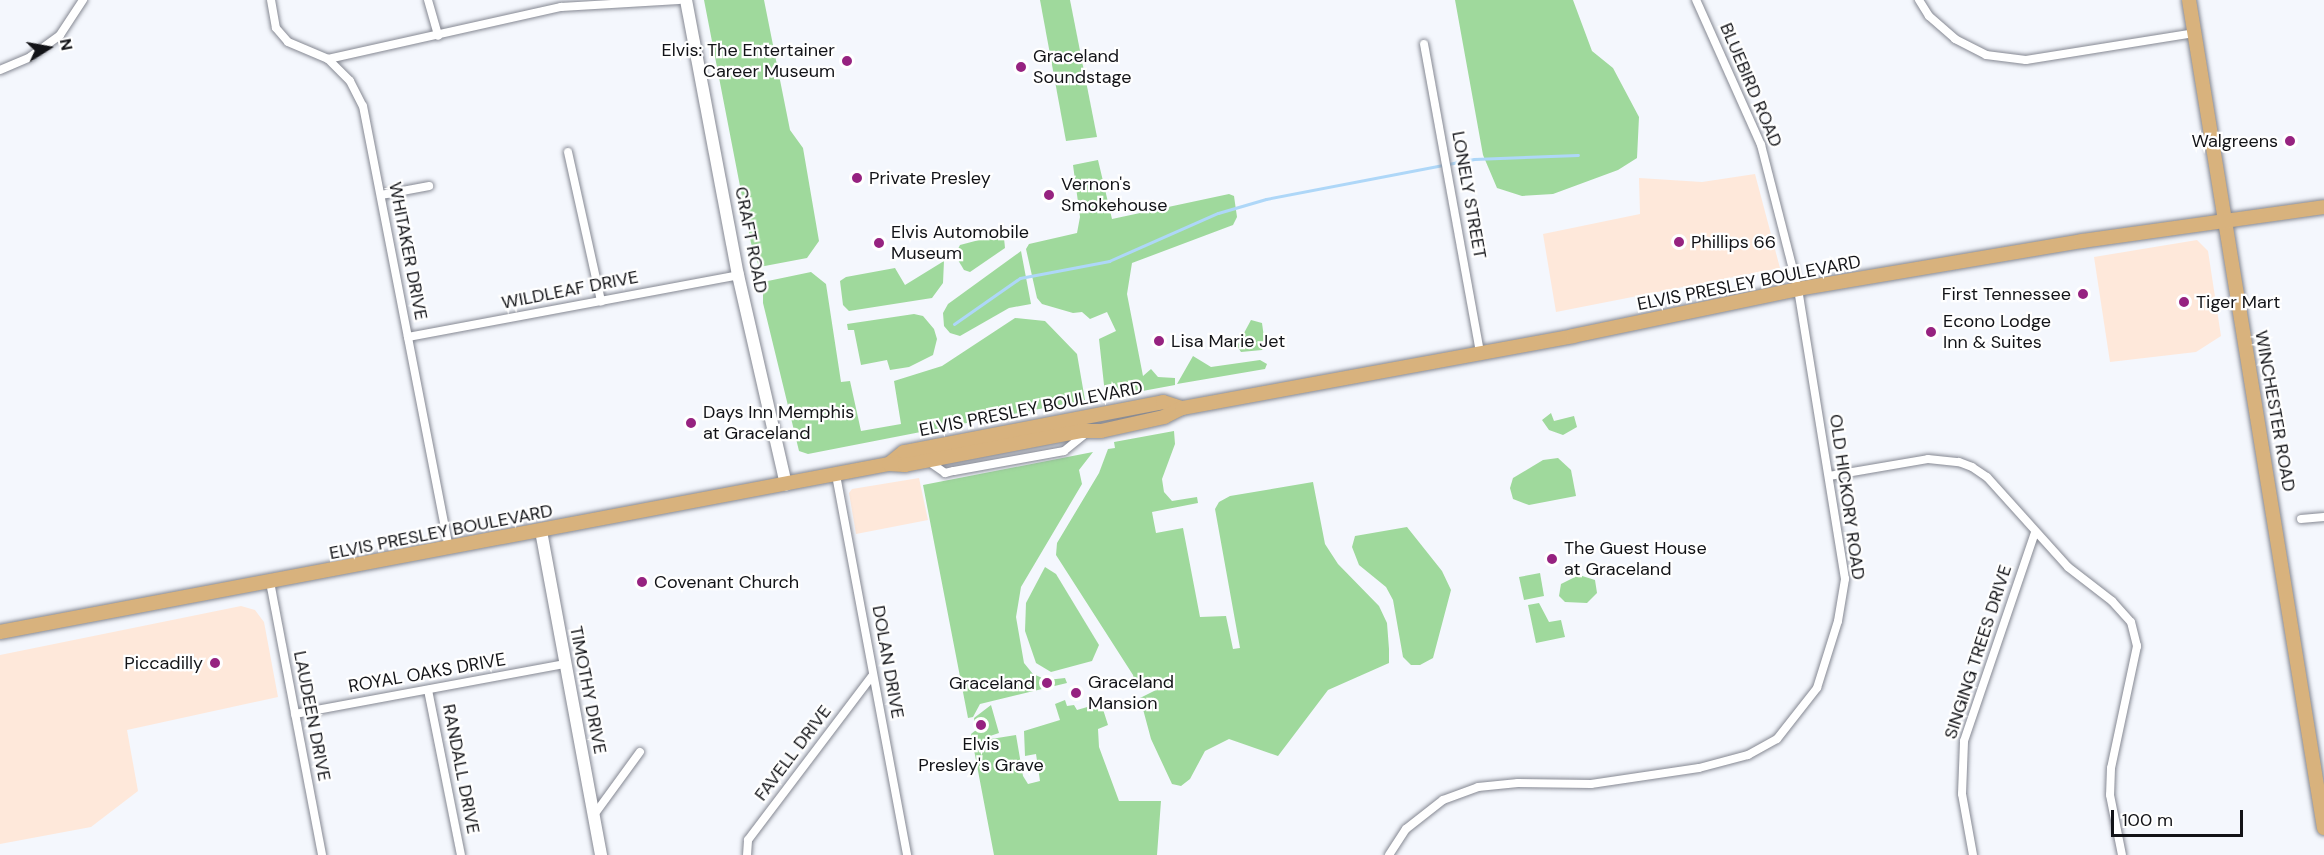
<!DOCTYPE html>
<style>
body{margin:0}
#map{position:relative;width:2324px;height:855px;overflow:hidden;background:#f4f7fd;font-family:"DM Sans",sans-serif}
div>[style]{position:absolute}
.commercial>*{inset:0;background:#fee8da}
.green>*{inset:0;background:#9fd99c}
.stream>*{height:3px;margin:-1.5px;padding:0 1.5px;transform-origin:1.5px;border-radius:1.5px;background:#aed7f8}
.roads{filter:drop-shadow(0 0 2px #858892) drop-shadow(0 0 2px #858892)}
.street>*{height:8px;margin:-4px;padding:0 4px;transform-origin:4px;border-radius:4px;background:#fff}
.secondary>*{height:12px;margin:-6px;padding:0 6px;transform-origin:6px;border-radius:6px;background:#fff}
.primary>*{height:14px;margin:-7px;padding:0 7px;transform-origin:7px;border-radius:7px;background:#d8b27d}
.dots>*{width:16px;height:16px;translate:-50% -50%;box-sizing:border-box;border:3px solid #fff;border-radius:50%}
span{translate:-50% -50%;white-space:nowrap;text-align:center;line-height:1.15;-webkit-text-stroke:4.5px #fff;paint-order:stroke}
.poi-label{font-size:18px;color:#121317}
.right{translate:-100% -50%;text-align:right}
.left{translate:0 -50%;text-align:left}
.street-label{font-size:18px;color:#121317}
.north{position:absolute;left:18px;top:18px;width:60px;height:60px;-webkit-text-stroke:4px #fff;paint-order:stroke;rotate:79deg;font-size:16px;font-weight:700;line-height:24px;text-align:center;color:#121317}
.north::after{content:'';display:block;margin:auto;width:21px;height:27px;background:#121317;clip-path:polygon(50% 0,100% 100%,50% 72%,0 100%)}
.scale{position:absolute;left:2111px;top:810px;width:132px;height:27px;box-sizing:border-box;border:3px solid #121317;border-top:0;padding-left:8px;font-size:18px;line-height:21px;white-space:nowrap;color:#121317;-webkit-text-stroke:4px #fff;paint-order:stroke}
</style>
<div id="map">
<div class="commercial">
<i style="clip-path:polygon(1755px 174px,1780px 268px,1556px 312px,1543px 234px,1640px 214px,1639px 178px,1702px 182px)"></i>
<i style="clip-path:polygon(2197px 240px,2208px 251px,2221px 336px,2196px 352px,2110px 362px,2094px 257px)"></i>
<i style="clip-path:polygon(919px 478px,928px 520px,856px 534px,849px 493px,852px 489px)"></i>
<i style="clip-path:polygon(241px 606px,255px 610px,264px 622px,278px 697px,127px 730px,138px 791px,91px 827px,0 844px,0 655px)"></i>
</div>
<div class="green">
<i style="clip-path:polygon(704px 0,764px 0,790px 130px,803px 148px,819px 241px,807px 258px,759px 267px,751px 243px)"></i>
<i style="clip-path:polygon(1040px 0,1070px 0,1097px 137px,1066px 141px)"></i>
<i style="clip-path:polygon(1455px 0,1573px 0,1592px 51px,1613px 68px,1639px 117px,1637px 158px,1618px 170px,1553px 194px,1522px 196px,1497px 188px,1483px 155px)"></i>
<i style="clip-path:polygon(1098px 160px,1112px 219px,1229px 194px,1234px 196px,1237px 217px,1233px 225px,1132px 263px,1127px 294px,1143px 376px,1151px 369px,1158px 377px,1175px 378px,1175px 385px,1110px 397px,1105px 394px,1099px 339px,1116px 331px,1107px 312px,1090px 319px,1082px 312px,1073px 313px,1042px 304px,1037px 298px,1026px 249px,1029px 244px,1077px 233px,1080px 217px,1073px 165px)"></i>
<i style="clip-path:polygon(998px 235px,1004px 238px,1005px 248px,970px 272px,964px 270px,955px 255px,960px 245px)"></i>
<i style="clip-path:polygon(1021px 251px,1031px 304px,1009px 308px,960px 336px,950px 333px,944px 326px,943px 313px,948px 304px)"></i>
<i style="clip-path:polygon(944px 261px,943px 283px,932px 298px,849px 311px,843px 305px,840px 281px,846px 277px,895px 268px,905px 285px)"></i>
<i style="clip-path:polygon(811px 272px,826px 284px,841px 382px,850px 381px,861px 431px,901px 424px,894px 381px,942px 366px,1015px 318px,1045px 321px,1077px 354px,1085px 400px,808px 454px,799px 451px,763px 303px,763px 282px)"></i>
<i style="clip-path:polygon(914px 314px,923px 316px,934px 329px,937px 339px,933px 355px,909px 367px,890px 370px,887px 360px,861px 365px,854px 330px,848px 330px,847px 324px)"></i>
<i style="clip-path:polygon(1251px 320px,1262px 323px,1265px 345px,1262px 350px,1241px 352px,1237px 346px)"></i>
<i style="clip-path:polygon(1193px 356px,1211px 367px,1260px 360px,1267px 364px,1265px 369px,1177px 384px)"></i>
<i style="clip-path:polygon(1551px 413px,1554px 421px,1574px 416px,1577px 427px,1563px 435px,1549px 430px,1542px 420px)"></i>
<i style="clip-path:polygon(1174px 431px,1175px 444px,1162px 479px,1164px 492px,1172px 501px,1197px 497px,1198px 503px,1152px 512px,1156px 533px,1183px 528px,1200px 617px,1226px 616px,1233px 649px,1240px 648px,1215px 509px,1219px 502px,1230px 496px,1313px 482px,1325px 544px,1338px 564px,1379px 606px,1387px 623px,1389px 649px,1389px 663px,1328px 690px,1278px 756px,1229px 739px,1205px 751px,1190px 779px,1181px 786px,1172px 784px,1151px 739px,1140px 698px,1158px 689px,1158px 684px,1136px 687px,1133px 675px,1056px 555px,1057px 543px,1099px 473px,1108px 449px,1115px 448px,1114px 442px)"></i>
<i style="clip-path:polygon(1093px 452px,1079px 470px,1082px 484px,1021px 587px,1016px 617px,1024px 663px,1033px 674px,1047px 680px,1065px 678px,1067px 683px,980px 704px,973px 717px,968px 718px,923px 485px)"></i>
<i style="clip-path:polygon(1558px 458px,1571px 470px,1576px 496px,1529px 505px,1513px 499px,1510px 488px,1513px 478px,1543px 460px)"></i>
<i style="clip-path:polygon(1407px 527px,1442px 571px,1451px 590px,1433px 658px,1420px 665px,1411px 665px,1403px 657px,1393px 600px,1386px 587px,1359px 565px,1352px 547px,1355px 536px)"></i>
<i style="clip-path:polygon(1045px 567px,1056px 574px,1099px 645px,1092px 661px,1051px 672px,1036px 663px,1025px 631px,1026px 603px)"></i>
<i style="clip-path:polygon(1540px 573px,1544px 596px,1524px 600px,1519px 577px)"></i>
<i style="clip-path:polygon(1579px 575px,1595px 580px,1597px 593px,1587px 603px,1565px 602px,1559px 596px,1561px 584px)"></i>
<i style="clip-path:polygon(1539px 603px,1549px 622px,1561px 620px,1565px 637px,1536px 643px,1528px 605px)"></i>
<i style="clip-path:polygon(1065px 700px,1067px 706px,1074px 705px,1077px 710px,1101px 703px,1108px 725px,1098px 729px,1099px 747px,1119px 801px,1161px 801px,1157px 855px,994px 855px,971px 734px,976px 730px,974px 718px,991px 705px,999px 733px,990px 736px,991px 739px,1016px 735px,1023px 776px,1028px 784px,1040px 781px,1036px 754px,1025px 756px,1024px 731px,1060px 720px,1055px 704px)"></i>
</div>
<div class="stream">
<i style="left:954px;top:324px;width:80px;rotate:-34.9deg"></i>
<i style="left:1020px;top:278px;width:91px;rotate:-10.8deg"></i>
<i style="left:1109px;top:261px;width:119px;rotate:-23.8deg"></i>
<i style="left:1218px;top:213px;width:50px;rotate:-16.3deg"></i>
<i style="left:1266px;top:199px;width:212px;rotate:-10.9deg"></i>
<i style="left:1474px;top:159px;width:104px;rotate:-2.2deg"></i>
</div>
<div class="roads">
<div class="street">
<i style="left:271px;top:0;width:28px;rotate:80deg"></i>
<i style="left:276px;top:28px;width:18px;rotate:49deg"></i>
<i style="left:288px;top:42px;width:43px;rotate:23deg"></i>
<i style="left:328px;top:59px;width:31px;rotate:45deg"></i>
<i style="left:350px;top:81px;width:28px;rotate:63deg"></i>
<i style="left:363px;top:106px;width:451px;rotate:79deg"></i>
<i style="left:428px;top:0;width:37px;rotate:74deg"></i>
<i style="left:1919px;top:0;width:19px;rotate:58deg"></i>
<i style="left:1929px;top:16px;width:35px;rotate:41deg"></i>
<i style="left:1955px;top:39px;width:35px;rotate:27deg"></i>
<i style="left:1986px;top:55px;width:40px;rotate:7.1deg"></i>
<i style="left:2026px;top:60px;width:170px;rotate:-9.1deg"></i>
<i style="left:1424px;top:44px;width:313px;rotate:79.7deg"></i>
<i style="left:328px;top:59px;width:239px;rotate:-12.6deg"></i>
<i style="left:561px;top:7px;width:118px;rotate:-3.4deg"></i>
<i style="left:0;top:70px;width:33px;rotate:-23deg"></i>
<i style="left:30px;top:57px;width:37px;rotate:-36deg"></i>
<i style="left:60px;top:35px;width:42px;rotate:-56.7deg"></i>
<i style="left:568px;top:152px;width:153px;rotate:77.5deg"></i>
<i style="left:381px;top:195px;width:49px;rotate:-10.6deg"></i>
<i style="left:408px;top:337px;width:336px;rotate:-10.6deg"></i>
<i style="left:928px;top:461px;width:21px;rotate:35deg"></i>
<i style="left:945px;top:473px;width:9px;rotate:-13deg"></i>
<i style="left:954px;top:471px;width:112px;rotate:-10.3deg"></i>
<i style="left:1064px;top:451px;width:28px;rotate:-39deg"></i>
<i style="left:836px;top:475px;width:387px;rotate:79.4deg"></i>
<i style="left:1829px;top:476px;width:100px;rotate:-9.7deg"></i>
<i style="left:1928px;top:459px;width:31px;rotate:6deg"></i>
<i style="left:1959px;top:462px;width:14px;rotate:21deg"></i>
<i style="left:1972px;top:467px;width:18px;rotate:34deg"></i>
<i style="left:1987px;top:477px;width:121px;rotate:48deg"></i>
<i style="left:2068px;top:567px;width:56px;rotate:37.7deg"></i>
<i style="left:2112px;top:601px;width:28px;rotate:48deg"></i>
<i style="left:2131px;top:622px;width:25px;rotate:76deg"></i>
<i style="left:2137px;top:646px;width:125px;rotate:102deg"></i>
<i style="left:2111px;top:768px;width:27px;rotate:92deg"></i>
<i style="left:2110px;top:795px;width:61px;rotate:78.7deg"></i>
<i style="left:2301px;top:519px;width:23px;rotate:-5deg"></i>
<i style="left:270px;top:582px;width:278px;rotate:79.2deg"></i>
<i style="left:428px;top:690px;width:168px;rotate:78.7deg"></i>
<i style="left:295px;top:714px;width:275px;rotate:-10.5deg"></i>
<i style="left:594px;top:815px;width:78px;rotate:-53.9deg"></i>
<i style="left:747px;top:855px;width:15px;rotate:-86deg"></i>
<i style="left:748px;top:840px;width:207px;rotate:-52.9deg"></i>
<i style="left:1389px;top:855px;width:31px;rotate:-57deg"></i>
<i style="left:1406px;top:829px;width:47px;rotate:-38.1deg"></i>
<i style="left:1443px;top:800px;width:37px;rotate:-20deg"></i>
<i style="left:1478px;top:787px;width:40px;rotate:-5.7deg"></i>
<i style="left:1518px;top:783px;width:73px;rotate:0.8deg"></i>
<i style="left:1591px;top:784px;width:109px;rotate:-8.4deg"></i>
<i style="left:1699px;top:768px;width:51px;rotate:-14.9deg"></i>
<i style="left:1748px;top:755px;width:33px;rotate:-29deg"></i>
<i style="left:1777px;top:739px;width:65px;rotate:-51.9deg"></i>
<i style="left:1817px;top:688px;width:70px;rotate:-72.6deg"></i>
<i style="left:1838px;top:621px;width:43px;rotate:-80.5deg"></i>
<i style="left:1845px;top:579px;width:294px;rotate:-99.2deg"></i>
<i style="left:1798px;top:289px;width:149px;rotate:-104.4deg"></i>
<i style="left:1761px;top:145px;width:159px;rotate:-114.1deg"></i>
<i style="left:1973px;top:855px;width:62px;rotate:-100.2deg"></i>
<i style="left:1962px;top:794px;width:53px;rotate:-87.8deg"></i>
<i style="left:1964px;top:741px;width:221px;rotate:-71.2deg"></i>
</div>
<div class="secondary">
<i style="left:686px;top:0;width:280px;rotate:79.3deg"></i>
<i style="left:738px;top:275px;width:215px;rotate:77.1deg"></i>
<i style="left:541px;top:531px;width:330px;rotate:79.5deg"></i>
</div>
<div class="primary">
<i style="left:2189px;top:0;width:839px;rotate:80.74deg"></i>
<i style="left:889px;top:464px;width:19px;rotate:-39deg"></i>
<i style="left:904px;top:452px;width:264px;rotate:-10.9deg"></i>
<i style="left:1163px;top:402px;width:20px;rotate:18deg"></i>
<i style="left:0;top:632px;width:905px;rotate:-10.7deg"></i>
<i style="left:889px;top:464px;width:16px;rotate:4deg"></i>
<i style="left:905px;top:465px;width:179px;rotate:-10.9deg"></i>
<i style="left:1081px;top:431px;width:20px"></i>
<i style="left:1101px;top:431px;width:65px;rotate:-12.5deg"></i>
<i style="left:1164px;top:417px;width:20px;rotate:-27deg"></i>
<i style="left:1182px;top:408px;width:398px;rotate:-10.4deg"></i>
<i style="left:1573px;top:336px;width:230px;rotate:-11.8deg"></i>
<i style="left:1798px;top:289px;width:288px;rotate:-9.6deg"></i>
<i style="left:2082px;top:241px;width:244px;rotate:-8deg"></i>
</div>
</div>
<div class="dots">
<i style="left:847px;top:61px;background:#962280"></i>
<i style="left:1021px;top:67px;background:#962280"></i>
<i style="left:2290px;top:141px;background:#962280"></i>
<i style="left:857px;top:178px;background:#962280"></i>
<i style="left:1049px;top:195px;background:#962280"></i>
<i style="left:1679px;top:242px;background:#962280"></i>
<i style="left:879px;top:243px;background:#962280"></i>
<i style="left:2083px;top:294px;background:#962280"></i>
<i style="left:2184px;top:302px;background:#962280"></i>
<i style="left:1931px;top:332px;background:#962280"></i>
<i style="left:1159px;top:341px;background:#962280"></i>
<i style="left:691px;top:423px;background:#962280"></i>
<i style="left:1552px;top:559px;background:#962280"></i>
<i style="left:642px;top:582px;background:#962280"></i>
<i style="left:215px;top:663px;background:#962280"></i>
<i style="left:1047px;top:683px;background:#962280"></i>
<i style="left:1076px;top:693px;background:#962280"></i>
<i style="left:981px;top:725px;background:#962280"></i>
</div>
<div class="poi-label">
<span class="right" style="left:835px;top:61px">Elvis: The Entertainer<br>Career Museum</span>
<span class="left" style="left:1033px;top:67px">Graceland<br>Soundstage</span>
<span class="right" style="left:2278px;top:141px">Walgreens</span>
<span class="left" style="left:869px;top:178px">Private Presley</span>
<span class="left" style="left:1061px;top:195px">Vernon's<br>Smokehouse</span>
<span class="left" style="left:891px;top:243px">Elvis Automobile<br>Museum</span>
<span class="left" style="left:1691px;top:242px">Phillips 66</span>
<span class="right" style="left:2071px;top:294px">First Tennessee</span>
<span class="left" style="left:2196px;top:302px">Tiger Mart</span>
<span class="left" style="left:1943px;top:332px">Econo Lodge<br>Inn &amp; Suites</span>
<span class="left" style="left:1171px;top:341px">Lisa Marie Jet</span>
<span class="left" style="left:703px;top:423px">Days Inn Memphis<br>at Graceland</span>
<span class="left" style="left:1564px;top:559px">The Guest House<br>at Graceland</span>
<span class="left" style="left:654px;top:582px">Covenant Church</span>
<span class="right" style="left:203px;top:663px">Piccadilly</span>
<span class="right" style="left:1035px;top:683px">Graceland</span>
<span class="left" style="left:1088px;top:693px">Graceland<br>Mansion</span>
<span style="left:981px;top:755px">Elvis<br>Presley's Grave</span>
</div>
<div class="street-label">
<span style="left:1751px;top:85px;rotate:67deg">BLUEBIRD ROAD</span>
<span style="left:1469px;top:195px;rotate:80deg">LONELY STREET</span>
<span style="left:751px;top:240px;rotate:79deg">CRAFT ROAD</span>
<span style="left:408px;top:251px;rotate:79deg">WHITAKER DRIVE</span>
<span style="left:1749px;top:283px;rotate:-11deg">ELVIS PRESLEY BOULEVARD</span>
<span style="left:570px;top:290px;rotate:-11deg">WILDLEAF DRIVE</span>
<span style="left:1031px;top:409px;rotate:-11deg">ELVIS PRESLEY BOULEVARD</span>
<span style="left:2275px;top:411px;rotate:80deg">WINCHESTER ROAD</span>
<span style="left:1847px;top:497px;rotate:82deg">OLD HICKORY ROAD</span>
<span style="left:441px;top:532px;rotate:-11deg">ELVIS PRESLEY BOULEVARD</span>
<span style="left:1978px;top:652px;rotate:-72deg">SINGING TREES DRIVE</span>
<span style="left:888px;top:662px;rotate:80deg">DOLAN DRIVE</span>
<span style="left:427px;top:673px;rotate:-10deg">ROYAL OAKS DRIVE</span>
<span style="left:588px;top:690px;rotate:79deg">TIMOTHY DRIVE</span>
<span style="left:312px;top:716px;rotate:79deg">LAUDEEN DRIVE</span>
<span style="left:793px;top:753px;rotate:-53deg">FAVELL DRIVE</span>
<span style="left:461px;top:769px;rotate:79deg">RANDALL DRIVE</span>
</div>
<div class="north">N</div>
<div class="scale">100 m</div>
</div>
